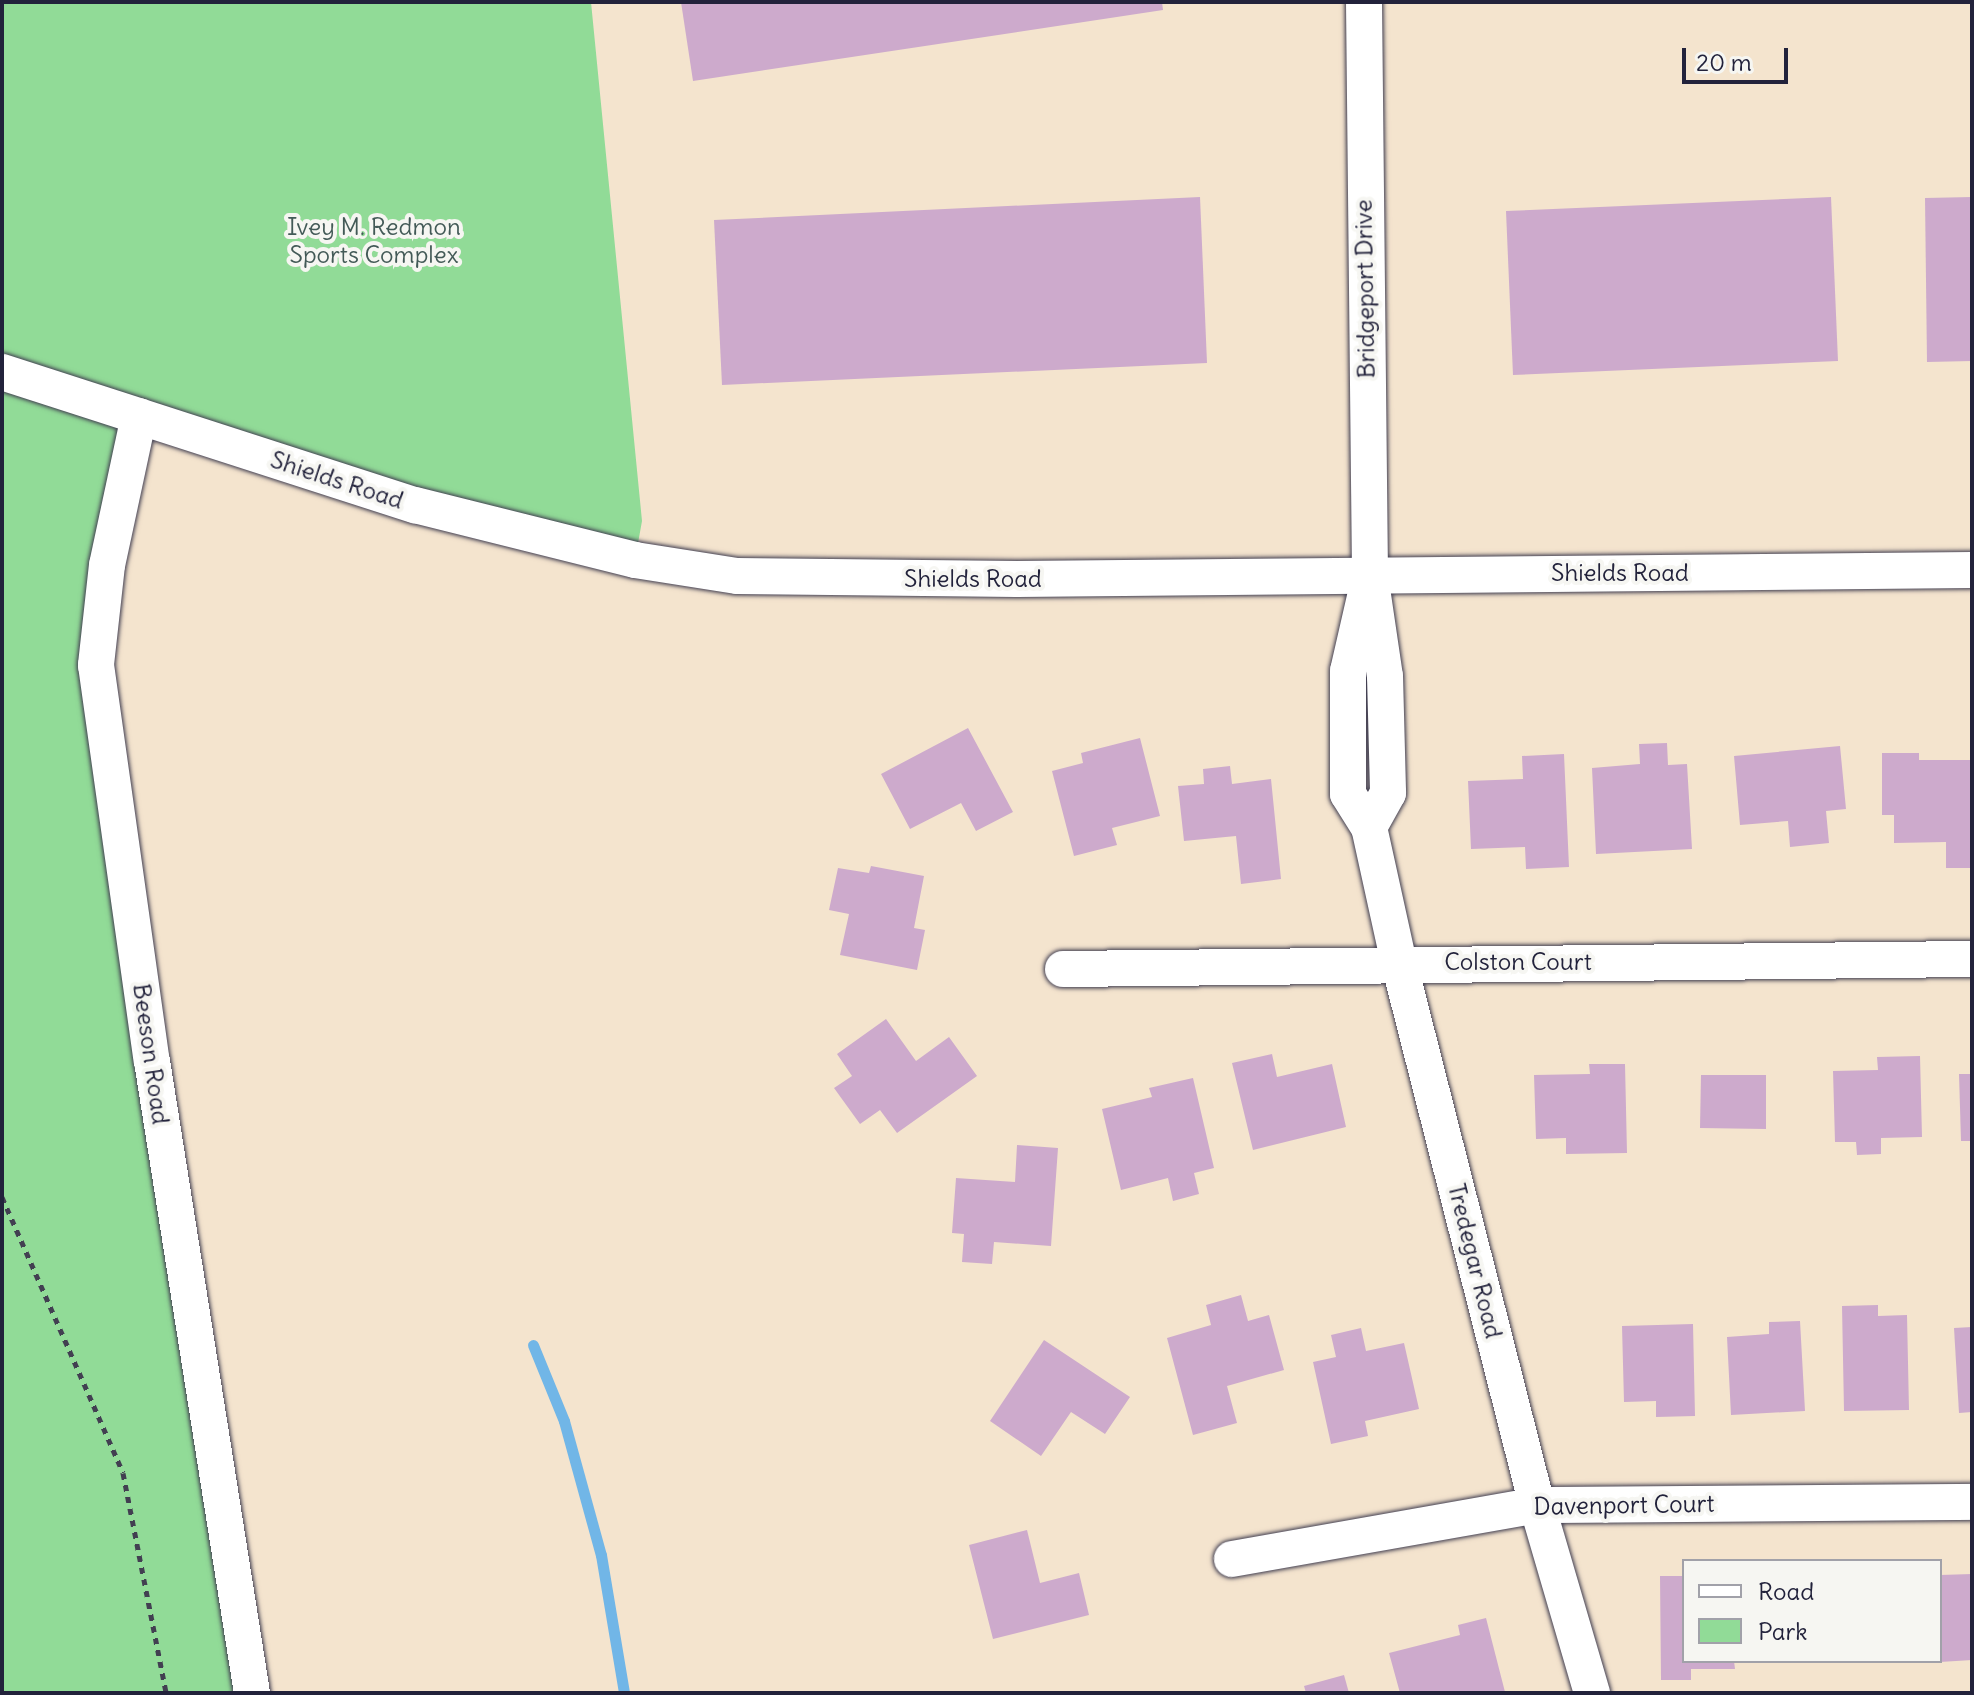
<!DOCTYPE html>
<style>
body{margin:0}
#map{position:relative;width:1974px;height:1695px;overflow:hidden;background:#f4e4ce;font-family:Delius,sans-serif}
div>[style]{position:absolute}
.green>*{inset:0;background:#91db97}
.stream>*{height:11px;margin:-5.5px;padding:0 5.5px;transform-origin:5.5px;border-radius:5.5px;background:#71b6e7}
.building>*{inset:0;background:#cdaacc}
.path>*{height:5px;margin-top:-2.5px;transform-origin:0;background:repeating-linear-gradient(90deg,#423f51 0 6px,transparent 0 12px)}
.roads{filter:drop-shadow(0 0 2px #423f51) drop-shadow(0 0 2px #423f51)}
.minor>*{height:36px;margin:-18px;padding:0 18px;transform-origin:18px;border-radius:18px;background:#fff}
span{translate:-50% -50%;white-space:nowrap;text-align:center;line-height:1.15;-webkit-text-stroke:8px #f6f6f2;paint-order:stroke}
.park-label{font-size:24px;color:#435a57}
.street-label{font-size:24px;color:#22223b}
.frame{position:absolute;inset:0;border:4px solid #22223b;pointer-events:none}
.legend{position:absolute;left:1682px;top:1559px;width:260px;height:104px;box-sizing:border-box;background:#f6f6f2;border:2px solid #a1a1a9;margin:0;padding:10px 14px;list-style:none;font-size:24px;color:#22223b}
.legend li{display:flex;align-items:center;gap:16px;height:40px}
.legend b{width:40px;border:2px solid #a1a1a9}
.scale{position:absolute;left:1682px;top:48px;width:106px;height:36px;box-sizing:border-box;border:4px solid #22223b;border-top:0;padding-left:10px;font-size:24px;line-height:28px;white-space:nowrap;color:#22223b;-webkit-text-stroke:6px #f6f6f2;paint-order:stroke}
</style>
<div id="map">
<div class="green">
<i style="clip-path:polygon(2px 2px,591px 2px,642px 521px,635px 560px,140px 416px,96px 665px,252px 1693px,2px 1693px)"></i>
</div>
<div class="stream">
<i style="left:533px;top:1345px;width:82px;rotate:67.8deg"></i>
<i style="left:564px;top:1421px;width:139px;rotate:74.6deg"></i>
<i style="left:601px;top:1555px;width:140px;rotate:80.5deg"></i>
</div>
<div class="building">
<i style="clip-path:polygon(681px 2px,1162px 2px,1163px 10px,693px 81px)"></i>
<i style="clip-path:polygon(1200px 197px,1207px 363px,722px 385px,714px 220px)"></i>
<i style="clip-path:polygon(1831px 197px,1838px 361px,1513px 375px,1506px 211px)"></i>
<i style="clip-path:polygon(1972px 197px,1972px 361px,1927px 362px,1925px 198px)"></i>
<i style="clip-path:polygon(968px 728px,1013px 812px,976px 831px,961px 803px,910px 829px,881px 774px)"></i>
<i style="clip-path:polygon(1140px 738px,1160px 816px,1112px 828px,1117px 845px,1074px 856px,1052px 771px,1083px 763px,1081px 753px)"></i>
<i style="clip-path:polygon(1667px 743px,1668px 765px,1687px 764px,1692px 849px,1596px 854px,1592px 768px,1640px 764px,1639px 744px)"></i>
<i style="clip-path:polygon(1840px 746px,1846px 809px,1826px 811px,1829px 843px,1790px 847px,1788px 821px,1740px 825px,1734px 756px)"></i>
<i style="clip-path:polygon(1882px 753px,1919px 753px,1919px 760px,1972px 760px,1972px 868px,1946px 868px,1946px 842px,1894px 843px,1894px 815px,1882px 815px)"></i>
<i style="clip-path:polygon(1564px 754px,1569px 867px,1526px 869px,1525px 847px,1471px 849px,1468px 781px,1523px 779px,1522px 756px)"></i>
<i style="clip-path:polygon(1230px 766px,1232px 784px,1271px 779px,1281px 879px,1241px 884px,1236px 836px,1184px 841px,1178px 786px,1204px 784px,1203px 769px)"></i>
<i style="clip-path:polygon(871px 866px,924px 876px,914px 928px,925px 930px,917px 970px,840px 955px,849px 914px,829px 910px,838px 868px,869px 873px)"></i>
<i style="clip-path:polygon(886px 1019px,916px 1061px,949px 1037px,977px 1076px,897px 1133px,880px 1110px,860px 1124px,834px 1088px,852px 1076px,837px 1054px)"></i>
<i style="clip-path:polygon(1272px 1054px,1277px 1077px,1332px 1064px,1346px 1127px,1253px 1150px,1232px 1063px)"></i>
<i style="clip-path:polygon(1920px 1056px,1922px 1137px,1881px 1138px,1881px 1154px,1857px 1155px,1856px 1142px,1835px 1142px,1833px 1071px,1878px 1070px,1877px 1057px)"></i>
<i style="clip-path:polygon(1589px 1064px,1625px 1064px,1627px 1153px,1566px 1154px,1566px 1138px,1536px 1139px,1534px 1075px,1590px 1074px)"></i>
<i style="clip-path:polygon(1959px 1074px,1972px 1074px,1972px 1141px,1961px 1141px)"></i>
<i style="clip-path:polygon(1701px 1075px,1766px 1075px,1766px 1129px,1700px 1128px)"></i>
<i style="clip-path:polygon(1193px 1078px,1214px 1168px,1194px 1173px,1199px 1194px,1173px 1201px,1168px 1178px,1121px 1190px,1102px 1109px,1152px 1097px,1149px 1088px)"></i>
<i style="clip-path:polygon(1017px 1145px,1058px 1148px,1051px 1246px,994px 1242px,992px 1264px,962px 1262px,964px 1234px,952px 1233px,956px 1178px,1015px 1182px)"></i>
<i style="clip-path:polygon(1241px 1295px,1248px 1321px,1269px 1315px,1284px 1370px,1227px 1386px,1237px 1423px,1193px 1435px,1167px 1338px,1211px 1325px,1206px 1305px)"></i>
<i style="clip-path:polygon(1878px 1305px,1878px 1316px,1907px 1315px,1909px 1410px,1844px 1411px,1842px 1306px)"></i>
<i style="clip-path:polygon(1800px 1321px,1805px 1411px,1731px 1415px,1727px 1337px,1769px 1334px,1769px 1322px)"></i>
<i style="clip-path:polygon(1693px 1324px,1695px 1416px,1656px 1417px,1656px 1401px,1624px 1402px,1622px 1326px)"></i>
<i style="clip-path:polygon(1972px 1327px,1972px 1412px,1959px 1413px,1954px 1328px)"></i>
<i style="clip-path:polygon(1361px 1328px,1366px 1351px,1404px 1343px,1419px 1409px,1365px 1421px,1368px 1436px,1331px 1444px,1313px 1362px,1336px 1357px,1331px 1335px)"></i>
<i style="clip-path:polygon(1044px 1340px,1130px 1397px,1105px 1434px,1071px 1412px,1041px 1456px,990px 1421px)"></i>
<i style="clip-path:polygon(1027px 1530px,1040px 1583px,1079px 1573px,1089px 1615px,993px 1639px,969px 1545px)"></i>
<i style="clip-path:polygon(1972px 1574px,1972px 1660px,1940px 1662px,1940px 1575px)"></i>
<i style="clip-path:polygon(1660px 1576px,1684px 1576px,1684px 1661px,1734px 1661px,1735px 1669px,1691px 1669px,1691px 1680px,1661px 1680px)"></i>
<i style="clip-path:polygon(1486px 1618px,1505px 1692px,1400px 1693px,1389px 1653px,1460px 1635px,1458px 1625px)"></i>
<i style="clip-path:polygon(1344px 1675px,1349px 1693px,1306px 1693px,1304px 1686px)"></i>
</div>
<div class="path">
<i style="left:2px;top:1197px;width:301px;rotate:66.3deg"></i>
<i style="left:123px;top:1473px;width:224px;rotate:78.9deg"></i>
</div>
<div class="roads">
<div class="minor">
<i style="left:1364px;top:2px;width:573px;rotate:89.4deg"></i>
<i style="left:1370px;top:575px;width:102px;rotate:81.6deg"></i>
<i style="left:1385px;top:676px;width:117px;rotate:88.5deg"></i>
<i style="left:1388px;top:793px;width:39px;rotate:119deg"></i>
<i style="left:2px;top:372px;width:434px;rotate:17.9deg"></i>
<i style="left:415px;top:505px;width:227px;rotate:14deg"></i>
<i style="left:635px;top:560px;width:103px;rotate:8.9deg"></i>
<i style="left:737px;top:576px;width:280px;rotate:0.6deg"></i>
<i style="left:1017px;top:579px;width:955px;rotate:-0.54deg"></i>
<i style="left:139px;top:416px;width:152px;rotate:102.1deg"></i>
<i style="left:107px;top:565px;width:101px;rotate:96.3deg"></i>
<i style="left:96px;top:665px;width:400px;rotate:82deg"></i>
<i style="left:152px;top:1061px;width:640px;rotate:81.01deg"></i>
<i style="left:1370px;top:575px;width:98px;rotate:102.9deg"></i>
<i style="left:1348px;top:671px;width:123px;rotate:90deg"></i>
<i style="left:1348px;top:794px;width:39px;rotate:58deg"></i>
<i style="left:1369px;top:827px;width:139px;rotate:77.6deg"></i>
<i style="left:1399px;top:963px;width:559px;rotate:75.72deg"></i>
<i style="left:1537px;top:1505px;width:196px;rotate:73.7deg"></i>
<i style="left:1063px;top:969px;width:909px;rotate:-0.63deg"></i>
<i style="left:1232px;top:1559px;width:310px;rotate:-10deg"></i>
<i style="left:1537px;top:1505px;width:435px;rotate:-0.4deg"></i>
</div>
</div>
<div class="park-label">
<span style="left:374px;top:241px">Ivey M. Redmon<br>Sports Complex</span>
</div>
<div class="street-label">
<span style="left:1365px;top:289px;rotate:-91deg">Bridgeport Drive</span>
<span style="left:337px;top:480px;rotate:18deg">Shields Road</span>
<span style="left:1620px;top:573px">Shields Road</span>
<span style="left:973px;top:579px">Shields Road</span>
<span style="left:1518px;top:962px">Colston Court</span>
<span style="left:151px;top:1054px;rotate:82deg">Beeson Road</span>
<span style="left:1475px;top:1261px;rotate:76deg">Tredegar Road</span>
<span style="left:1624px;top:1505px;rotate:-1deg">Davenport Court</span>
</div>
<div class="frame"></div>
<ul class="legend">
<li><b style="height:10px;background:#fff"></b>Road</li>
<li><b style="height:22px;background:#91db97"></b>Park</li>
</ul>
<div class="scale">20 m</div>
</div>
